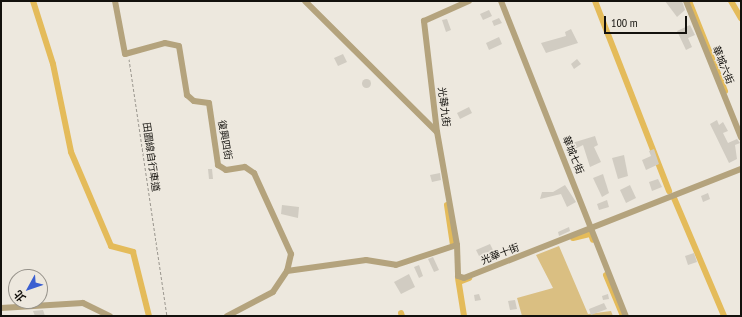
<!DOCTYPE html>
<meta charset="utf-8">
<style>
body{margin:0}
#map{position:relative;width:742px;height:317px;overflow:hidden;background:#ede8de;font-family:"PT Sans Narrow","Noto Sans TC",sans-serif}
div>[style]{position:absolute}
.green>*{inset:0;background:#dabf82}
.canal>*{height:6px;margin:-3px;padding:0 3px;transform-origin:3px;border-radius:3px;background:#e4bb5a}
.building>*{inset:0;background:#d1ccc2}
.round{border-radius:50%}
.path>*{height:1px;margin-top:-0.5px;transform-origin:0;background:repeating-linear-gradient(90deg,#9a968e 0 3px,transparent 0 5px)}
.street>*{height:6px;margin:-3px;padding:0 3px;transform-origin:3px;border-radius:3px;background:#b4a37d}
span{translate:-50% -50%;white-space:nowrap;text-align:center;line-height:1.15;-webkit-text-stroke:3px #ede8de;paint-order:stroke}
.street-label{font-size:10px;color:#13110d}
.frame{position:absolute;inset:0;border:2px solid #13110d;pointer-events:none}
.north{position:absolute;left:8px;top:269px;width:40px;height:40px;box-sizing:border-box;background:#ede8de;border:1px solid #96928a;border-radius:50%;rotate:230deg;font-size:11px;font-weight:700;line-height:16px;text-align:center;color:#13110d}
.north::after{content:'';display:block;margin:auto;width:14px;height:18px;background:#3b5fd1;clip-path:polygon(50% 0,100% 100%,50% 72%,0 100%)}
.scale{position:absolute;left:604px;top:16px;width:83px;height:18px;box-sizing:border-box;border:2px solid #13110d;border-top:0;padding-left:5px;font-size:12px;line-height:14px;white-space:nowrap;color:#13110d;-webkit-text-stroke:3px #ede8de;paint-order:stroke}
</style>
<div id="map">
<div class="green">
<i style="clip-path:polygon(559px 246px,588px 314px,611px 311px,613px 316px,522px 316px,517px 298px,553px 288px,536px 255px)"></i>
</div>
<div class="canal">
<i style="left:33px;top:1px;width:66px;rotate:72.4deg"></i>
<i style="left:53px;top:64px;width:90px;rotate:78.4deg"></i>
<i style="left:71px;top:152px;width:102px;rotate:66.9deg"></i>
<i style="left:111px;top:246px;width:23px;rotate:15deg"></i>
<i style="left:133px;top:252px;width:66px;rotate:76deg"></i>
<i style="left:595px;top:1px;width:204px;rotate:68.7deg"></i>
<i style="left:689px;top:1px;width:97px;rotate:68.2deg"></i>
<i style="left:731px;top:1px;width:20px;rotate:60deg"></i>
<i style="left:674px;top:198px;width:128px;rotate:67deg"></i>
<i style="left:447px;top:205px;width:40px;rotate:81.5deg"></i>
<i style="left:573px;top:238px;width:18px;rotate:-13deg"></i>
<i style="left:591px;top:234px;width:6px;rotate:72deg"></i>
<i style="left:606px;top:275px;width:44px;rotate:67.5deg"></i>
<i style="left:458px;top:278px;width:38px;rotate:81deg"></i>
<i style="left:459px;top:282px;width:11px;rotate:-22deg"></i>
<i style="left:401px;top:313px;width:3px;rotate:72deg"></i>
</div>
<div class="building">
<i style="clip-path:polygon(665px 1px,682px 1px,685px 10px,677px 17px)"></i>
<i style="clip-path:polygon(489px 10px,492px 16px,483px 20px,480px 14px)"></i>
<i style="clip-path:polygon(499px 18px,502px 23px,494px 26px,492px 21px)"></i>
<i style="clip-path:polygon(447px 19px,451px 30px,446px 32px,442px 20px)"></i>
<i style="clip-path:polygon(690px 25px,695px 35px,688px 38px,692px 47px,686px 50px,677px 31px)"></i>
<i style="clip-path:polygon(571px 29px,578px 43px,546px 53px,541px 43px,566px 36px,565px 32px)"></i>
<i style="clip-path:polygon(499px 37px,502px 44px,489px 50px,486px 43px)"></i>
<i style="clip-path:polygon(343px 54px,347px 62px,338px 66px,334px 58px)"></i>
<i style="clip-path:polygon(577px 59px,581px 64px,574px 69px,571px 64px)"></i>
<i class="round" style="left:361.5px;top:78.5px;width:9px;height:9px"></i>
<i style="clip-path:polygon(469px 107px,472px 113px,460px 119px,457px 113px)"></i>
<i style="clip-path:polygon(717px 120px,719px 125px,723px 122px,728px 131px,723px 133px,728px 143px,737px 139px,740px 143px,735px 145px,737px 159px,729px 163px,710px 124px)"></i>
<i style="clip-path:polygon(595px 136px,598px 145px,594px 147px,601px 162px,590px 167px,583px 145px,575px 149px,572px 143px)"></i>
<i style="clip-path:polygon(654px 149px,659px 164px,646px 170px,642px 160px,651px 156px,649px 151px)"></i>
<i style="clip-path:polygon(624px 155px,628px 176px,618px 179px,612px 158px)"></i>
<i style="clip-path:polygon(208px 169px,212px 169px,213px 179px,209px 179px)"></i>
<i style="clip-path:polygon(440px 173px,441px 180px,432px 182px,430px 175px)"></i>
<i style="clip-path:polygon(603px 174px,609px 193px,602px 197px,593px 178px)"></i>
<i style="clip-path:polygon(658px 179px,662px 187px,652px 191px,649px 182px)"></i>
<i style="clip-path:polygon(565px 185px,576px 202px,567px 207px,561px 194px,540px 199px,542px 192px,553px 192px)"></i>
<i style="clip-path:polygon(630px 185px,636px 198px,626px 203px,620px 190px)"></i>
<i style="clip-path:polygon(708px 193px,710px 199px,703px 202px,701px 196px)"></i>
<i style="clip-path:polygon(607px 200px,609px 207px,599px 210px,597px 204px)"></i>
<i style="clip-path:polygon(282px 205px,299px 207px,298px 218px,281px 214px)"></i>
<i style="clip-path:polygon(569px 227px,570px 231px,559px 236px,558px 232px)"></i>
<i style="clip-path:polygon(490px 244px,493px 250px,479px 256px,476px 250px)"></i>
<i style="clip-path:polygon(694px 253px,697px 262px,688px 265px,685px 256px)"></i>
<i style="clip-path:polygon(433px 257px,439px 270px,434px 272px,428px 259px)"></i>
<i style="clip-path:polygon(419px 265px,423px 276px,419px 278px,414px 267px)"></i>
<i style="clip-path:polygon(409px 274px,415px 287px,401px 294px,394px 282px)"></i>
<i style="clip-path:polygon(479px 294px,481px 300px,475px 301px,474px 295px)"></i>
<i style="clip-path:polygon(608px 294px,609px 299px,603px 300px,602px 296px)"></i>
<i style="clip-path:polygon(515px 300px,517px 309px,510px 310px,508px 301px)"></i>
<i style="clip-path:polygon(604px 303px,607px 309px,591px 315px,589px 309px)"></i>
<i style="clip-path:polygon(43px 310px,45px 316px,35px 316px,33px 311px)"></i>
</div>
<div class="path">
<i style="left:129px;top:59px;width:260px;rotate:81.6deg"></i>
</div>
<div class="street">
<i style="left:115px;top:1px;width:54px;rotate:79.3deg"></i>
<i style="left:125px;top:54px;width:41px;rotate:-15.4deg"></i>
<i style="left:165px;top:43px;width:14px;rotate:12deg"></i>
<i style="left:179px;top:46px;width:50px;rotate:80.7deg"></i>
<i style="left:187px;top:95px;width:9px;rotate:41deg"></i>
<i style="left:194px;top:101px;width:15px;rotate:8deg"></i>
<i style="left:209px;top:103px;width:63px;rotate:81.7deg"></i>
<i style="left:218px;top:165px;width:9px;rotate:32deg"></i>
<i style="left:226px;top:170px;width:19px;rotate:-9deg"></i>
<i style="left:245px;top:167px;width:11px;rotate:34deg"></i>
<i style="left:254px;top:173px;width:89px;rotate:65.4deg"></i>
<i style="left:291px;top:254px;width:17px;rotate:103deg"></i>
<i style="left:287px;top:271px;width:25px;rotate:124deg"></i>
<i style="left:273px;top:292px;width:52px;rotate:152.4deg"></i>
<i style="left:305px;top:1px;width:186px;rotate:44.8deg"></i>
<i style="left:501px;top:1px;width:339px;rotate:68.4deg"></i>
<i style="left:686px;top:1px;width:147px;rotate:68deg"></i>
<i style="left:457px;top:245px;width:115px;rotate:-100deg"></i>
<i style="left:437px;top:132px;width:112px;rotate:-96.7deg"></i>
<i style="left:424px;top:21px;width:49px;rotate:-24deg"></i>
<i style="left:287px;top:271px;width:80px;rotate:-7.9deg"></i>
<i style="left:366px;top:260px;width:30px;rotate:9deg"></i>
<i style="left:396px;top:265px;width:64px;rotate:-18.2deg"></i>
<i style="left:457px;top:245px;width:31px;rotate:88deg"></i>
<i style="left:458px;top:276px;width:6px;rotate:18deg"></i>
<i style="left:464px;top:278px;width:298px;rotate:-21.5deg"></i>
<i style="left:1px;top:308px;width:82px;rotate:-3.5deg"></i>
<i style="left:83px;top:303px;width:30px;rotate:26deg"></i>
</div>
<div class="street-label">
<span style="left:723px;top:65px;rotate:68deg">華城六街</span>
<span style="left:444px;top:107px;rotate:83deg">光華九街</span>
<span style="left:225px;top:140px;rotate:80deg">復興四街</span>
<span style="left:573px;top:155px;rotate:68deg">華城七街</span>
<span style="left:151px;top:157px;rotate:82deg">田園線自行車道</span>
<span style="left:500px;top:254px;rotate:-21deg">光華十街</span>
</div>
<div class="frame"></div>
<div class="north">北</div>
<div class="scale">100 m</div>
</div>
